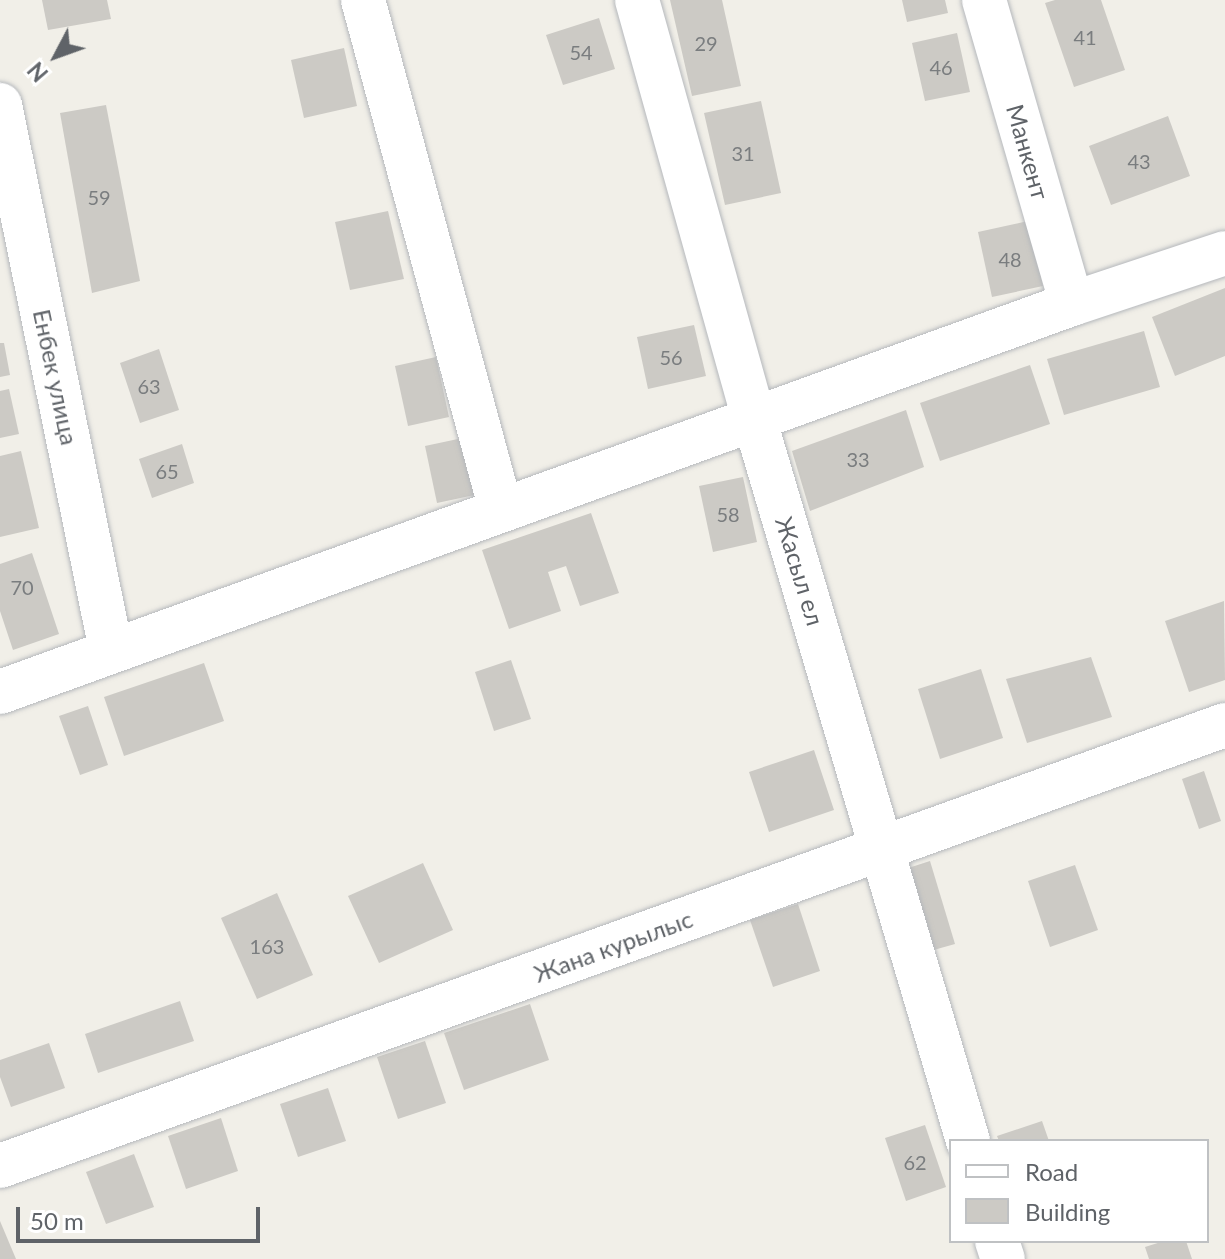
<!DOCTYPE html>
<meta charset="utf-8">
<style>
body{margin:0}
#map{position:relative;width:1225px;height:1259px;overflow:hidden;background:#f1efe8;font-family:Lato,sans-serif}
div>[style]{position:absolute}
.building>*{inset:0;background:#cccac5}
.roads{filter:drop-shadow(0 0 2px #b5b8bc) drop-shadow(0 0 2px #b5b8bc)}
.minor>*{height:44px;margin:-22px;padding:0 22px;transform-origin:22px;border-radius:22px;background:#fff}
span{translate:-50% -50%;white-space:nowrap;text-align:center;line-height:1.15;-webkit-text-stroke:7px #fff;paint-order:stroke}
.number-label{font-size:20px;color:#7a7d7f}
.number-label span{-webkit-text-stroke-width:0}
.street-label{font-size:24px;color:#5f6368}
.legend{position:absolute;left:949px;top:1139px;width:260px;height:104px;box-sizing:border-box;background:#fff;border:2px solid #bfc1c3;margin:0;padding:10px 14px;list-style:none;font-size:24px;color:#5f6368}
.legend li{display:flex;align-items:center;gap:16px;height:40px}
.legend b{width:40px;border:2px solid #bfc1c3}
.north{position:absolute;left:16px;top:16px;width:80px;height:80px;-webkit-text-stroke:6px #fff;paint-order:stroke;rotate:229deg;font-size:22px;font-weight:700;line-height:32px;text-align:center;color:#5f6368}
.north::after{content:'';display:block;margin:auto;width:28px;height:36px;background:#5f6368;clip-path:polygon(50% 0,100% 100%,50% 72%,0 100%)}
.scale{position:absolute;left:16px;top:1207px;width:244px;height:36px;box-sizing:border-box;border:4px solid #5f6368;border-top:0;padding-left:10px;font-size:24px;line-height:28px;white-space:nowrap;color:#5f6368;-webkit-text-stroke:6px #fff;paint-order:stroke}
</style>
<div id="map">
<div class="building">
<i style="clip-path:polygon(42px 0,107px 0,111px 19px,48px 30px)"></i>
<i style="clip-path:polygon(670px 0,722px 0,741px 86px,692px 96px)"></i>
<i style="clip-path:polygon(902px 0,945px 0,948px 13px,907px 22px)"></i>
<i style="clip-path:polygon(1055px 0,1101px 0,1125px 70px,1074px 87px,1045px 3px)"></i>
<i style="clip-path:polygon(599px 18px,615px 69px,563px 85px,546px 35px)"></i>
<i style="clip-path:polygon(957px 33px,970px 92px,925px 101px,912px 43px)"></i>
<i style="clip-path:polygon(344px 48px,357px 106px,304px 118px,291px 60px)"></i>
<i style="clip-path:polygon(761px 101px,781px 193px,725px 205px,704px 113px)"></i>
<i style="clip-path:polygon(106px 105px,140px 281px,92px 293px,60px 113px)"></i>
<i style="clip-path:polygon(1168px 116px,1190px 176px,1111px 205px,1089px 146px)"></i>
<i style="clip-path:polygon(388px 211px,404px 279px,350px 290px,335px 222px)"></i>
<i style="clip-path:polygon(1028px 221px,1043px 286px,992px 297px,978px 232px)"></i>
<i style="clip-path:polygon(1225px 288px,1225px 356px,1175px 376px,1152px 317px)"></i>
<i style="clip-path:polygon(694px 325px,706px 376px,648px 389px,637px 337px)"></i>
<i style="clip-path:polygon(1144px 331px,1160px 387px,1064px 415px,1047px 359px)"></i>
<i style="clip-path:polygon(0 343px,4px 343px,10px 375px,0 377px)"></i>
<i style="clip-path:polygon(159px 349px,179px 410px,140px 423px,120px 363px)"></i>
<i style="clip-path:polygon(436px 357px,449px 417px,408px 426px,395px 366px)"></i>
<i style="clip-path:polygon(1030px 365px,1050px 424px,940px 461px,920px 403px)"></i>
<i style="clip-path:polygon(9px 389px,19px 434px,0 438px,0 391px)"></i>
<i style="clip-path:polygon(906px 410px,924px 467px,810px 511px,792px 451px)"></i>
<i style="clip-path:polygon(472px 436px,484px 493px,437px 503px,425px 446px)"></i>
<i style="clip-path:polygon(182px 444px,194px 483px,152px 498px,139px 459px)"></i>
<i style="clip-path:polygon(21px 451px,39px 528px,0 537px,0 456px)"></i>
<i style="clip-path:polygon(743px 477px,757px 542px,713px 552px,699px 486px)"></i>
<i style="clip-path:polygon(591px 513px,619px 593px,580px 606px,566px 566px,548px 572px,561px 611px,509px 629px,482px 550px)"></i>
<i style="clip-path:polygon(32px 553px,59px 634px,13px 650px,0 611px,0 564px)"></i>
<i style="clip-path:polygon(1224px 601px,1225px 680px,1189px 692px,1165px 621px)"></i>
<i style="clip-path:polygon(1091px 657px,1112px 717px,1027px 743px,1006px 679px)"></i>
<i style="clip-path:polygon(511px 660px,531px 719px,494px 731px,475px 672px)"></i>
<i style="clip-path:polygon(204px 663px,224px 721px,124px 756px,104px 697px)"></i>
<i style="clip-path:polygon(981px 669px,1003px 738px,940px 759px,918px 689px)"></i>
<i style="clip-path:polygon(88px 706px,108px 765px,80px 775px,59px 716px)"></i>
<i style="clip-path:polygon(814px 750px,834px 810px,769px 832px,749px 772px)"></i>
<i style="clip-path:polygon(1204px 771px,1221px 821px,1199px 829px,1182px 779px)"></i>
<i style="clip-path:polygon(930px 861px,955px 944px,923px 953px,899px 871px)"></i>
<i style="clip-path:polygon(423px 863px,453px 930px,379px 963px,348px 896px)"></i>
<i style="clip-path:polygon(1075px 865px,1098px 930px,1050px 947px,1028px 881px)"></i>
<i style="clip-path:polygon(277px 893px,313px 975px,257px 999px,221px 918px)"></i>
<i style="clip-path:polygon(798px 904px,820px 971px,773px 987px,750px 920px)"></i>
<i style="clip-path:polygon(180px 1001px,194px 1041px,98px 1073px,85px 1034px)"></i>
<i style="clip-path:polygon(530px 1004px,549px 1060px,464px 1090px,444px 1033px)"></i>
<i style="clip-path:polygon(425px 1041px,446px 1103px,398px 1119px,377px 1057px)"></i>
<i style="clip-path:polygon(49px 1043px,65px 1088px,11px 1107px,0 1077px,0 1060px)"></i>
<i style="clip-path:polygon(328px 1088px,346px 1141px,298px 1157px,280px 1104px)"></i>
<i style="clip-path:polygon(221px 1118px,238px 1171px,186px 1189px,168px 1136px)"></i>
<i style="clip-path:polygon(1042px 1121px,1049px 1141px,999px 1141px,997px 1136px)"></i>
<i style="clip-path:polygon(925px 1125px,946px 1187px,906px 1201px,885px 1138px)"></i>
<i style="clip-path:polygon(134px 1154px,154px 1207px,106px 1224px,86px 1172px)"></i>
<i style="clip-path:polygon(0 1221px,16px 1259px,0 1259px)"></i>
<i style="clip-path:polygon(1164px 1241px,1186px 1241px,1192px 1259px,1149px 1259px,1145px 1247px)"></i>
</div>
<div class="roads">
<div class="minor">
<i style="left:363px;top:0;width:528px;rotate:74.86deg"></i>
<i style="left:637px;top:0;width:434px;rotate:74.4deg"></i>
<i style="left:754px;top:418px;width:754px;rotate:73.51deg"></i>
<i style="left:984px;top:0;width:316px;rotate:73.9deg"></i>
<i style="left:0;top:105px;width:556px;rotate:78.49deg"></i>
<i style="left:0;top:692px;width:1140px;rotate:-19.9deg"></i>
<i style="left:1072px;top:304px;width:161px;rotate:-18.4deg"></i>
<i style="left:0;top:1166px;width:1302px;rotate:-19.8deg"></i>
<i style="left:997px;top:1241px;width:19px;rotate:72deg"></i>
</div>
</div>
<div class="number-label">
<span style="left:1085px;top:37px">41</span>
<span style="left:706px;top:43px">29</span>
<span style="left:581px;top:52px">54</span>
<span style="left:941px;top:67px">46</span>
<span style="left:743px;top:153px">31</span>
<span style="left:1139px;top:161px">43</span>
<span style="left:99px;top:197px">59</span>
<span style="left:1010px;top:259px">48</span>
<span style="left:671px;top:357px">56</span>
<span style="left:149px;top:386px">63</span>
<span style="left:858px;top:459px">33</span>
<span style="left:167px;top:471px">65</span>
<span style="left:728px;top:514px">58</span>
<span style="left:22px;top:587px">70</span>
<span style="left:267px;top:946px">163</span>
<span style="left:915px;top:1162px">62</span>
</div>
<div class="street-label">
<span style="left:1028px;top:152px;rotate:74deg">Манкент</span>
<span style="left:56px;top:377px;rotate:78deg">Енбек улица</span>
<span style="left:800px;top:571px;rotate:73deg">Жасыл ел</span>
<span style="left:613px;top:946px;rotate:-20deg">Жана курылыс</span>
</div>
<ul class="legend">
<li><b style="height:10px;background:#fff"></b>Road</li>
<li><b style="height:22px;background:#cccac5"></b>Building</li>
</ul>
<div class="north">N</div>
<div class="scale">50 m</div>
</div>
